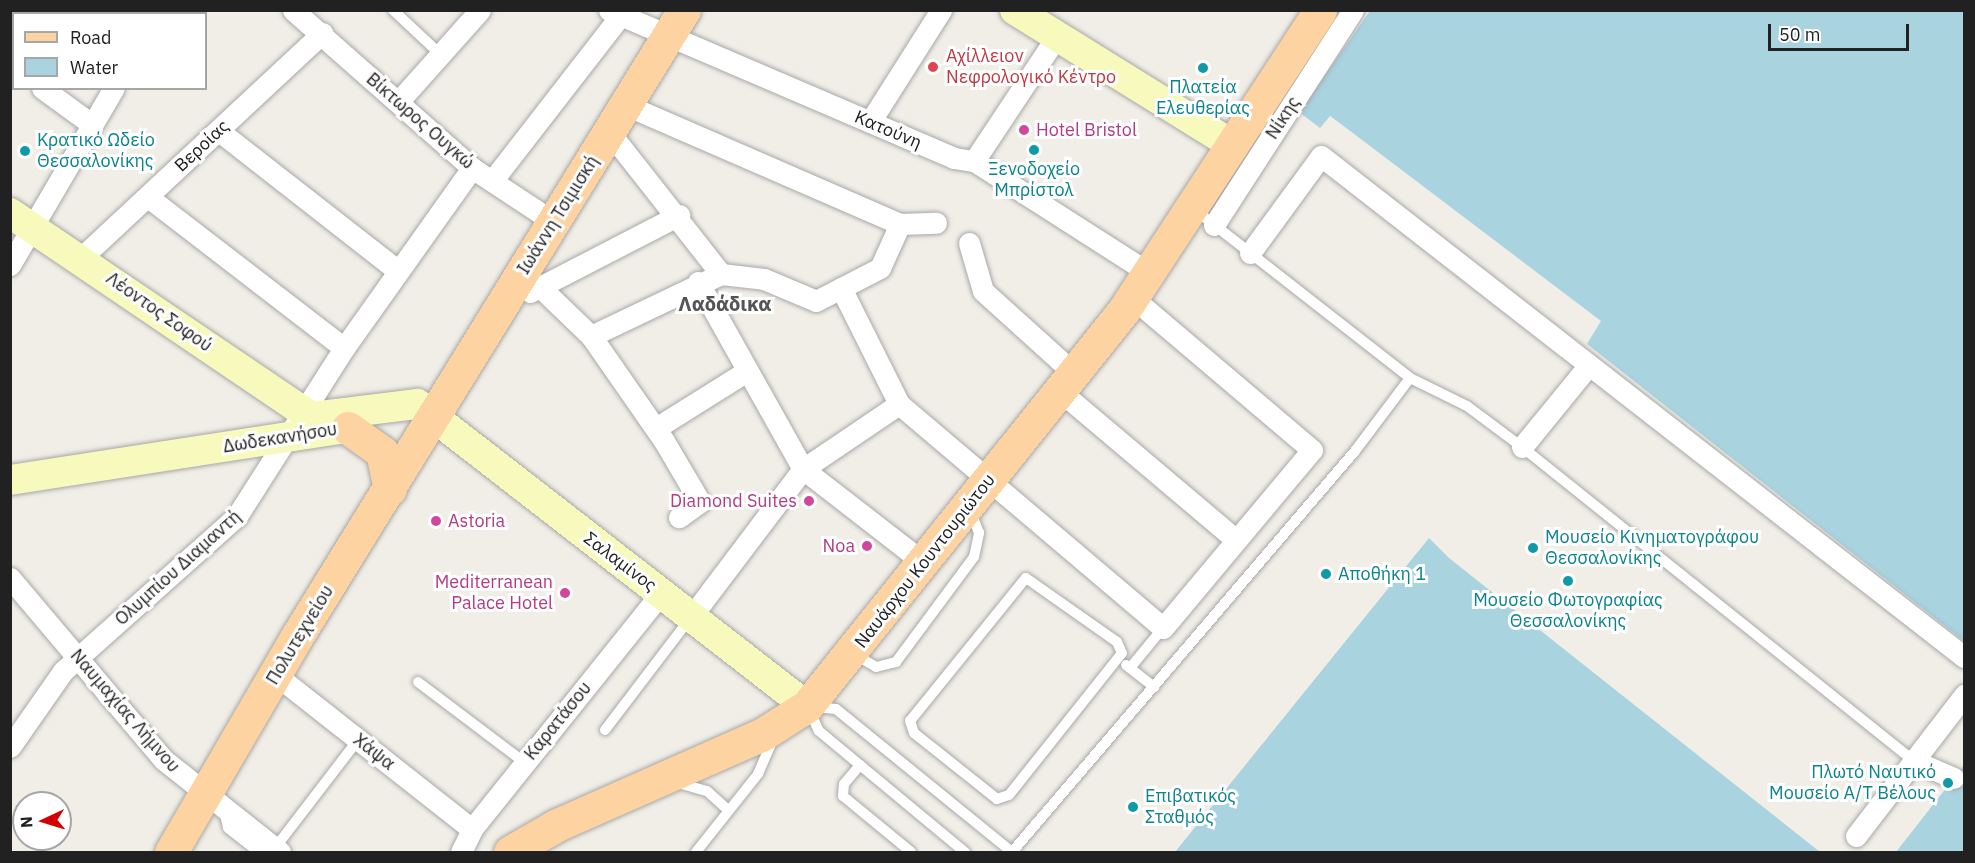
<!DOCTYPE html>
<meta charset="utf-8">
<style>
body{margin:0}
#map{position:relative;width:1975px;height:863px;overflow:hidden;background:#f1eee7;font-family:"IBM Plex Sans",sans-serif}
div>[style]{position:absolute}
.water>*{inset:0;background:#a8d3df}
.roads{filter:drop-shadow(0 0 2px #a8a8a8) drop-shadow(0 0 2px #a8a8a8)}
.lane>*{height:10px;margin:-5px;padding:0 5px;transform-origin:5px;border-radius:5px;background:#fff}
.street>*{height:21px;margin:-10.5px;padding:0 10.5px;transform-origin:10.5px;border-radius:10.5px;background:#fff}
.secondary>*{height:30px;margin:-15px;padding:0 15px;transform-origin:15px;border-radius:15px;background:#f8fabd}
.primary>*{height:33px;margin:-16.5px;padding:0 16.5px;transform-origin:16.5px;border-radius:16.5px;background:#fcd3a1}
.dots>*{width:16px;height:16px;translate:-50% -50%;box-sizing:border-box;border:3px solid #fff;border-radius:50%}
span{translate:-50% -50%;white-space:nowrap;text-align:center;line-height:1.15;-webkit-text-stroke:6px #fff;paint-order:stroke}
.health-label{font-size:18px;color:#be3a42}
.left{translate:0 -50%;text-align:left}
.culture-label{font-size:18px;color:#0d838f}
.right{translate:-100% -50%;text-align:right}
.street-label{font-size:18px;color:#212121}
.hotel-label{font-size:18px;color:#b23c85}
.neighbourhood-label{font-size:20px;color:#545454;font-weight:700}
.frame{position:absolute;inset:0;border:12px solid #212121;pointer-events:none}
.legend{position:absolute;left:12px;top:12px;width:195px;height:78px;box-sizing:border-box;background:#fff;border:2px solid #a6a6a6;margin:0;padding:8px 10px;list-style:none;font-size:18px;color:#212121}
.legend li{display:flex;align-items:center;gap:12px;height:30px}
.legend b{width:30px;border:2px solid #a6a6a6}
.north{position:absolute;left:12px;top:791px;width:60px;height:60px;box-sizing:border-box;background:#fff;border:2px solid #a6a6a6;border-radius:50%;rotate:266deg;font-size:16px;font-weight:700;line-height:24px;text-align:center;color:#212121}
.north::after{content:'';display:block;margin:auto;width:21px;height:27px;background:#d20004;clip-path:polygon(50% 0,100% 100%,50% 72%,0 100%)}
.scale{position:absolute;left:1768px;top:24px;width:141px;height:27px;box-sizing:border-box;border:3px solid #212121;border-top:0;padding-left:8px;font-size:18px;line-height:21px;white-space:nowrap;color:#212121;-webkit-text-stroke:4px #fff;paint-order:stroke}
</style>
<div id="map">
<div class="water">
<i style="clip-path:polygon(1370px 11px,1964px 11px,1964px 641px,1587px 344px,1601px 321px,1341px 124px,1330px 116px,1320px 128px,1299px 112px)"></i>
<i style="clip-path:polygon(1429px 538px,1449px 558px,1820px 852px,1175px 852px)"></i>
<i style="clip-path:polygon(1964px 765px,1964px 852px,1896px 852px,1954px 778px)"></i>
</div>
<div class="roads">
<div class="lane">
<i style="left:393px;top:10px;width:64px;rotate:43.1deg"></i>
<i style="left:1194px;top:209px;width:274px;rotate:38deg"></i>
<i style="left:1410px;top:378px;width:64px;rotate:26.2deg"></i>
<i style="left:1467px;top:406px;width:69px;rotate:36.7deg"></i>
<i style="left:1522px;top:447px;width:502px;rotate:38.7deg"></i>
<i style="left:1026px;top:578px;width:111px;rotate:35.1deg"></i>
<i style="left:1117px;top:642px;width:12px;rotate:66deg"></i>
<i style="left:1122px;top:653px;width:181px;rotate:128.5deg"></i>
<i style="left:1009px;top:795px;width:13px;rotate:162deg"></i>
<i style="left:997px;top:799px;width:106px;rotate:-141.5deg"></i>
<i style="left:914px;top:733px;width:13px;rotate:-108deg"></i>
<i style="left:910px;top:721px;width:184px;rotate:-51deg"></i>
<i style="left:852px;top:653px;width:28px;rotate:30deg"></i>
<i style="left:876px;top:667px;width:21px;rotate:-14deg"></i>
<i style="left:896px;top:662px;width:131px;rotate:-53.4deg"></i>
<i style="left:974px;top:557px;width:25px;rotate:-78deg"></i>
<i style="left:979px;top:533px;width:26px;rotate:-111deg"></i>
<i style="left:1126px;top:665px;width:36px;rotate:38deg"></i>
<i style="left:1130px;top:668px;width:52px;rotate:-50.5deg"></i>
<i style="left:418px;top:682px;width:134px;rotate:37.1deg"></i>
<i style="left:814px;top:707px;width:22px;rotate:5deg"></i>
<i style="left:836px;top:709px;width:227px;rotate:39.1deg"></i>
<i style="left:809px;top:709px;width:24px;rotate:66deg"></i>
<i style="left:819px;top:731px;width:190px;rotate:39.7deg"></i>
<i style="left:605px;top:730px;width:142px;rotate:-52.7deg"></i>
<i style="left:860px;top:765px;width:25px;rotate:130deg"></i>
<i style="left:844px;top:784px;width:12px;rotate:95deg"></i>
<i style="left:843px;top:796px;width:88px;rotate:39.5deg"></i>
<i style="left:675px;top:782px;width:33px;rotate:16deg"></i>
<i style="left:707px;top:791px;width:28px;rotate:42deg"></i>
<i style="left:224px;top:810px;width:18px;rotate:77deg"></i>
<i style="left:228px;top:828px;width:39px;rotate:38deg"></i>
<i style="left:275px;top:848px;width:136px;rotate:-52.5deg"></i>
<i style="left:696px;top:852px;width:100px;rotate:-51.5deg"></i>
<i style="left:758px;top:774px;width:40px;rotate:-66.6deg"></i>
<i style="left:1012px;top:852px;width:528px;rotate:-49.46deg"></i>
<i style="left:1355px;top:451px;width:91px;rotate:-53deg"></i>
</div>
<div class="street">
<i style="left:79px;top:10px;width:6px;rotate:45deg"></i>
<i style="left:293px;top:10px;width:239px;rotate:41.4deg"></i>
<i style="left:472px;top:168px;width:98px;rotate:33.4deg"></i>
<i style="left:609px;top:10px;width:375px;rotate:23.2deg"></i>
<i style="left:954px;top:158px;width:20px;rotate:9deg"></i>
<i style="left:974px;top:161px;width:210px;rotate:32.6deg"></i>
<i style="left:172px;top:14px;width:5px;rotate:-53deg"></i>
<i style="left:10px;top:65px;width:4px;rotate:27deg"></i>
<i style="left:42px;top:88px;width:59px;rotate:36.1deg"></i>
<i style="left:398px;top:102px;width:123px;rotate:-48.3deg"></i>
<i style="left:626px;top:105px;width:299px;rotate:23.5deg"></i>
<i style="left:900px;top:224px;width:36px;rotate:-2deg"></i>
<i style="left:870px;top:122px;width:133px;rotate:-57.6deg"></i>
<i style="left:219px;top:131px;width:226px;rotate:38deg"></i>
<i style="left:610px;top:133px;width:179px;rotate:51.8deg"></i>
<i style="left:974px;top:161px;width:150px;rotate:-56.4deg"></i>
<i style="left:492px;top:181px;width:209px;rotate:-52.2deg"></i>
<i style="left:148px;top:197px;width:247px;rotate:37.6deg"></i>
<i style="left:1214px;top:225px;width:256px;rotate:-57.1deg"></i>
<i style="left:969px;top:243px;width:50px;rotate:73.7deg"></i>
<i style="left:983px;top:291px;width:124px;rotate:42.1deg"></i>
<i style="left:1250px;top:253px;width:120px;rotate:-53.8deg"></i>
<i style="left:1321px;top:156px;width:815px;rotate:37.92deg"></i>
<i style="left:81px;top:258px;width:330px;rotate:-43deg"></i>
<i style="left:10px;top:265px;width:205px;rotate:-59.6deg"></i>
<i style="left:698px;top:282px;width:214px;rotate:60.7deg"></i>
<i style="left:803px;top:469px;width:152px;rotate:37.8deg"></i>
<i style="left:540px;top:287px;width:71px;rotate:43.9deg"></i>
<i style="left:591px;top:336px;width:128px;rotate:55.2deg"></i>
<i style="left:664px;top:441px;width:71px;rotate:59.5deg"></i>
<i style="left:700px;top:502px;width:26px;rotate:144deg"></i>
<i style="left:841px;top:288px;width:130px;rotate:63.4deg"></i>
<i style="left:899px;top:404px;width:346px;rotate:40.3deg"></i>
<i style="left:1163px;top:628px;width:232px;rotate:-50.1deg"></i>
<i style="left:1312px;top:450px;width:235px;rotate:-139.7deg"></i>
<i style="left:530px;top:292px;width:168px;rotate:-27.3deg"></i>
<i style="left:591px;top:336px;width:144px;rotate:-25.5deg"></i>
<i style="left:721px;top:274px;width:43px;rotate:6.6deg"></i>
<i style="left:764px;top:279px;width:56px;rotate:22.9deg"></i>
<i style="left:816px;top:301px;width:72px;rotate:-27.3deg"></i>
<i style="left:880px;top:268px;width:48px;rotate:-65.6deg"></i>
<i style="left:1061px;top:392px;width:229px;rotate:40.2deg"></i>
<i style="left:656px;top:428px;width:107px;rotate:-32.1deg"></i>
<i style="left:1522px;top:447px;width:104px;rotate:-50.8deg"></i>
<i style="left:10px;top:578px;width:238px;rotate:49.8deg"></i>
<i style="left:164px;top:760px;width:148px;rotate:38.4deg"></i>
<i style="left:691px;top:617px;width:186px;rotate:-52.9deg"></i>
<i style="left:803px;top:469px;width:116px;rotate:-34.1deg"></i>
<i style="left:276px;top:675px;width:249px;rotate:38.2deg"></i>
<i style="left:10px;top:747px;width:93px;rotate:-55.1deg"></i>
<i style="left:63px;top:671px;width:233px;rotate:-41.7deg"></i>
<i style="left:237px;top:516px;width:199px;rotate:-57.5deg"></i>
<i style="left:344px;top:348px;width:221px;rotate:-54.6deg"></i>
<i style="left:1914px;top:761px;width:43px;rotate:23deg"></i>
<i style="left:1856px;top:836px;width:178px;rotate:-52.5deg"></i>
<i style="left:461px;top:852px;width:25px;rotate:-64deg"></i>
<i style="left:472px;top:829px;width:302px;rotate:-51.3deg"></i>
</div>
<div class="secondary">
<i style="left:1015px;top:10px;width:256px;rotate:31.8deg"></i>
<i style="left:10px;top:213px;width:364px;rotate:34.1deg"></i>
<i style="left:311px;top:417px;width:107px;rotate:-7deg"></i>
<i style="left:417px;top:404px;width:493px;rotate:37.8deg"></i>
<i style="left:10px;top:480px;width:335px;rotate:-8.8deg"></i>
</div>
<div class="primary">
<i style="left:348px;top:428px;width:42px;rotate:35.2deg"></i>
<i style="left:382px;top:452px;width:38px;rotate:78deg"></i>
<i style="left:171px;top:852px;width:248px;rotate:-59.7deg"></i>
<i style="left:296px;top:638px;width:738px;rotate:-58.29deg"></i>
<i style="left:510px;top:852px;width:54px;rotate:-29.9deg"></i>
<i style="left:557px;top:825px;width:225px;rotate:-23.8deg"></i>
<i style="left:763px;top:734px;width:52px;rotate:-32.5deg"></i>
<i style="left:807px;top:706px;width:507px;rotate:-51.32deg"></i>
<i style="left:1124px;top:310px;width:358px;rotate:-56.8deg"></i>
</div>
</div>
<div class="dots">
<i style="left:933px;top:67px;background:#e0444e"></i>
<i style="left:1203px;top:68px;background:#0f9aa8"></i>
<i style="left:1024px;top:130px;background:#d1479c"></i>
<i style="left:1034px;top:150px;background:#0f9aa8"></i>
<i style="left:25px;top:151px;background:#0f9aa8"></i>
<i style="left:809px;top:501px;background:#d1479c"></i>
<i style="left:436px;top:521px;background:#d1479c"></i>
<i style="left:867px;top:546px;background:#d1479c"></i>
<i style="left:1533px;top:548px;background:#0f9aa8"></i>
<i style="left:1326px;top:574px;background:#0f9aa8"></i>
<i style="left:1568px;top:581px;background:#0f9aa8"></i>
<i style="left:565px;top:593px;background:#d1479c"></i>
<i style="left:1948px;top:783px;background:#0f9aa8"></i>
<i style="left:1133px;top:807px;background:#0f9aa8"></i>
</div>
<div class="health-label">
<span class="left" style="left:946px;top:67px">Αχίλλειον<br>Νεφρολογικό Κέντρο</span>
</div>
<div class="culture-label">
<span style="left:1203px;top:98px">Πλατεία<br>Ελευθερίας</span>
<span class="left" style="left:37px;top:151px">Κρατικό Ωδείο<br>Θεσσαλονίκης</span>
<span style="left:1034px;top:180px">Ξενοδοχείο<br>Μπρίστολ</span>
<span class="left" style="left:1545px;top:548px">Μουσείο Κινηματογράφου<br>Θεσσαλονίκης</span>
<span class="left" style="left:1338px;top:574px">Αποθήκη 1</span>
<span style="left:1568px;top:611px">Μουσείο Φωτογραφίας<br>Θεσσαλονίκης</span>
<span class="right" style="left:1936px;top:783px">Πλωτό Ναυτικό<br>Μουσείο Α/Τ Βέλους</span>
<span class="left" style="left:1145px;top:807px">Επιβατικός<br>Σταθμός</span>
</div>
<div class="street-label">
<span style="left:1283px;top:118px;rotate:-57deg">Νίκης</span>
<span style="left:420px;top:121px;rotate:41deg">Βίκτωρος Ουγκώ</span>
<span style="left:888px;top:130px;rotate:23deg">Κατούνη</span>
<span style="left:202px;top:146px;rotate:-43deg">Βεροίας</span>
<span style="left:558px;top:215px;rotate:-58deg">Ιωάννη Τσιμισκή</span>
<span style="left:159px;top:312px;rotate:35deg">Λέοντος Σοφού</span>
<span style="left:280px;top:438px;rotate:-9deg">Δωδεκανήσου</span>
<span style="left:925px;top:561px;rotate:-52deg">Ναυάρχου Κουντουριώτου</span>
<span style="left:620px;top:562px;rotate:37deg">Σαλαμίνος</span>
<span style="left:178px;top:568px;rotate:-42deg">Ολυμπίου Διαμαντή</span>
<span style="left:300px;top:635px;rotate:-59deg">Πολυτεχνείου</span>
<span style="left:125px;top:711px;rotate:49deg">Ναυμαχίας Λήμνου</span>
<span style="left:558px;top:721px;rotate:-51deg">Καρατάσου</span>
<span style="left:374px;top:752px;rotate:38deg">Χάψα</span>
</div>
<div class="hotel-label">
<span class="left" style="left:1036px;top:130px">Hotel Bristol</span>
<span class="right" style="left:797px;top:501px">Diamond Suites</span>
<span class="left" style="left:448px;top:521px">Astoria</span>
<span class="right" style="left:855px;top:546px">Noa</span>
<span class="right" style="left:553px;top:593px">Mediterranean<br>Palace Hotel</span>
</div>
<div class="neighbourhood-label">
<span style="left:725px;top:303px">Λαδάδικα</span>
</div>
<div class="frame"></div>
<ul class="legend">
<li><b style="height:8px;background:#fcd3a1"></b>Road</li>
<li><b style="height:16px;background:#a8d3df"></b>Water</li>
</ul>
<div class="north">N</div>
<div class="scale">50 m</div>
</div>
